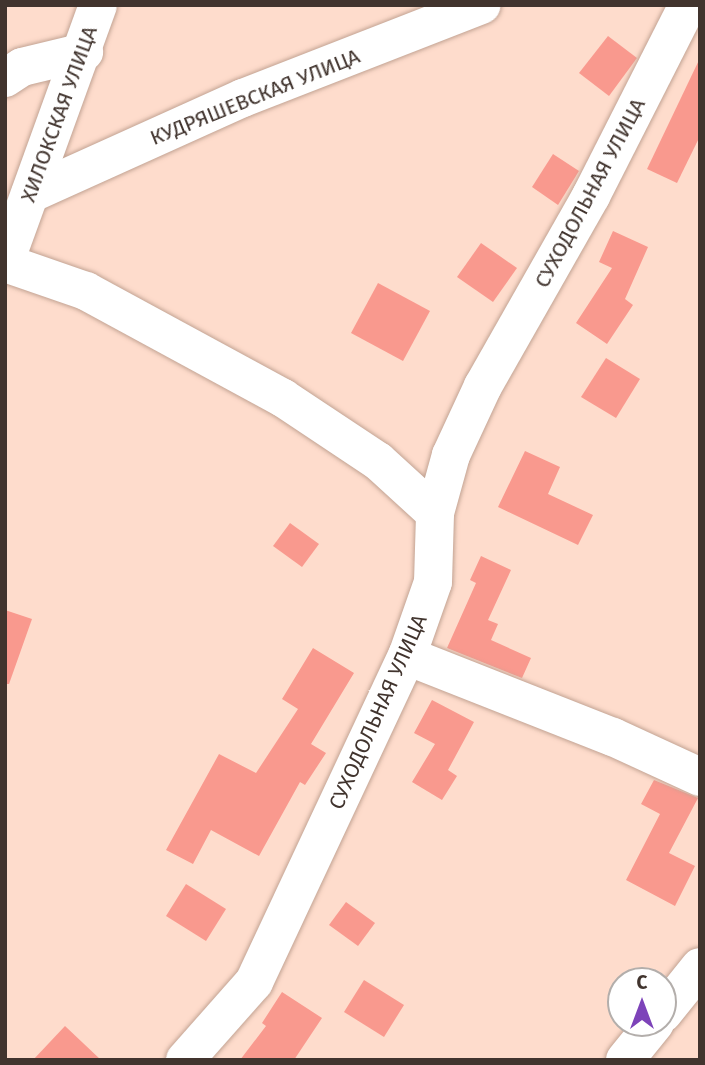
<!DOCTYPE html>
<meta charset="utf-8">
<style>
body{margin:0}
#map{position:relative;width:705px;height:1065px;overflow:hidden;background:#fedccc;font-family:"Fira Sans",sans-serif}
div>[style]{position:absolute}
.building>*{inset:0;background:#f9998e}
.roads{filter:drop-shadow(0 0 2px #c2a393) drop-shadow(0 0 2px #c2a393)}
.minor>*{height:38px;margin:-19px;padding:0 19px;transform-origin:19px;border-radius:19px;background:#fff}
.major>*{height:38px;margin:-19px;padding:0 19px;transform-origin:19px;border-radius:19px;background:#fff}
span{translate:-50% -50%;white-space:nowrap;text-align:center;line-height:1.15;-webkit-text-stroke:7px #fff;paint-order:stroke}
.street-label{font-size:21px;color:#41342e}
.frame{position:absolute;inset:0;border:7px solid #41342e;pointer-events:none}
.north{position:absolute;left:607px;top:967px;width:70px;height:70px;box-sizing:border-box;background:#fff;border:2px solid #b3aeab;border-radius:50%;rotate:0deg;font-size:19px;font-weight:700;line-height:28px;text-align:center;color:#41342e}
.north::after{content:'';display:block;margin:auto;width:24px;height:32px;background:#7d43b9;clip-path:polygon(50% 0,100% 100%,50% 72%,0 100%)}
</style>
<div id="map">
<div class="building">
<i style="clip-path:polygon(608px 36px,637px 58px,609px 96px,579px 73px)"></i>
<i style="clip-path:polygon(700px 58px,700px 136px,677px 183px,647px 169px)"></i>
<i style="clip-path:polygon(553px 154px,579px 171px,558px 205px,532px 187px)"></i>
<i style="clip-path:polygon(613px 231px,648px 247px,625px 299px,633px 305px,607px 344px,576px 323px,612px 268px,599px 262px)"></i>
<i style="clip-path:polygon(481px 243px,517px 268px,493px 302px,457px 277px)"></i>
<i style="clip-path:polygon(378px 283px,430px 311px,403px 361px,351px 333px)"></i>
<i style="clip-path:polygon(606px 358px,640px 379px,616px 418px,581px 397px)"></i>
<i style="clip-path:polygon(525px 451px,560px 467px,548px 494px,593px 515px,578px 545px,498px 507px)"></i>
<i style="clip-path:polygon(290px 523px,319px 544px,302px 567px,273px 546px)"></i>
<i style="clip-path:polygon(481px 556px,511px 570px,488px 620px,498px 624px,491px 640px,531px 658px,522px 678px,447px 648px,476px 583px,470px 580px)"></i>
<i style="clip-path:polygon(5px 610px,32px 619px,9px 684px,5px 684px)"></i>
<i style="clip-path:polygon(313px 648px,354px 673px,311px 744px,326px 753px,305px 785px,300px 782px,259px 856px,211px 830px,193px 864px,166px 850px,219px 754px,256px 773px,298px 709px,282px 699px)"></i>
<i style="clip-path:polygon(432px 700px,474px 722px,448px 770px,457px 776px,442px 800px,412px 782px,435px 744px,414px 733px)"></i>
<i style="clip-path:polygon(654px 780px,698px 798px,669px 853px,695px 866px,675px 906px,626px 880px,660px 814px,641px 804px)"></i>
<i style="clip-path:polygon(186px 884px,226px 909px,206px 941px,166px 916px)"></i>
<i style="clip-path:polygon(346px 902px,375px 923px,358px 946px,329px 925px)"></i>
<i style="clip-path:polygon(364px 980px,404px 1005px,384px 1037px,344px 1012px)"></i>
<i style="clip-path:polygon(282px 992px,322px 1018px,294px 1060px,240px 1060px,266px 1026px,262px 1023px)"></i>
<i style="clip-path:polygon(65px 1026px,101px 1060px,33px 1060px)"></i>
</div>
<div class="roads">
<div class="minor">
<i style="left:5px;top:78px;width:20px;rotate:-33deg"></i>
<i style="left:22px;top:67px;width:64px;rotate:-13.6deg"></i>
<i style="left:30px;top:194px;width:234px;rotate:-24.3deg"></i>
<i style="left:243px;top:98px;width:256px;rotate:-21.3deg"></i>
<i style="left:5px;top:263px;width:86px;rotate:19.1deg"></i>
<i style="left:86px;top:291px;width:224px;rotate:28.5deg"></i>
<i style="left:283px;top:398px;width:114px;rotate:33.6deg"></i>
<i style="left:378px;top:461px;width:77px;rotate:42.4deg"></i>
<i style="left:407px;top:656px;width:221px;rotate:21.5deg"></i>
<i style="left:613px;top:737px;width:96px;rotate:24.7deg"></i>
<i style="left:663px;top:1013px;width:59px;rotate:-51.2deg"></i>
<i style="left:185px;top:1060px;width:104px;rotate:-48.5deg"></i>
<i style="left:254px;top:982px;width:360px;rotate:-64.9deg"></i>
<i style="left:407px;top:656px;width:78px;rotate:-70.6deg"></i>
<i style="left:433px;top:582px;width:69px;rotate:-88.3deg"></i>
<i style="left:435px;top:513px;width:60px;rotate:-74.6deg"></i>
<i style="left:451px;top:455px;width:76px;rotate:-65.1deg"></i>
<i style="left:483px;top:386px;width:219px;rotate:-60.4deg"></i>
<i style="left:591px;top:196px;width:214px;rotate:-63.1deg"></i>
<i style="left:625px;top:1060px;width:48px;rotate:-51deg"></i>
</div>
<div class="major">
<i style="left:5px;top:262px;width:273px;rotate:-70.1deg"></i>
</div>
</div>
<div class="street-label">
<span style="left:255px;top:97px;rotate:-22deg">КУДРЯШЕВСКАЯ УЛИЦА</span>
<span style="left:59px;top:114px;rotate:-70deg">ХИЛОКСКАЯ УЛИЦА</span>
<span style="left:590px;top:193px;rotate:-62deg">СУХОДОЛЬНАЯ УЛИЦА</span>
<span style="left:378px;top:712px;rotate:-66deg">СУХОДОЛЬНАЯ УЛИЦА</span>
</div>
<div class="frame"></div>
<div class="north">С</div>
</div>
